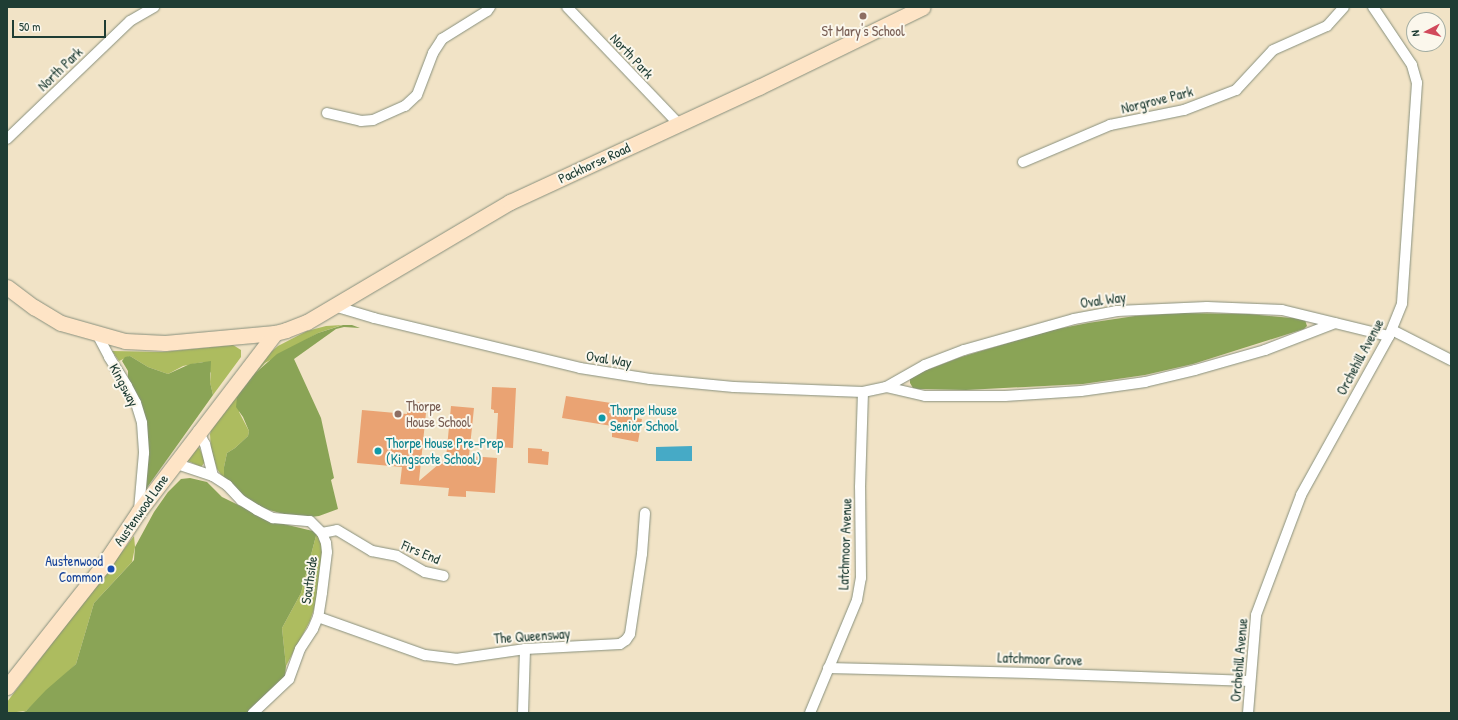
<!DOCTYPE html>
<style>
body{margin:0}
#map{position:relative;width:1458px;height:720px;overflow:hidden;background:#f1e3c6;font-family:"Patrick Hand",sans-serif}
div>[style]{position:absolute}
.green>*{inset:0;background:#adbc5f}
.forest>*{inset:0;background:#8aa456}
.water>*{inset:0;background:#46aac6}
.building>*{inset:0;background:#eaa373}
.roads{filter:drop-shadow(0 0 1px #88907d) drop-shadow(0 0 1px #88907d)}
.street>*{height:10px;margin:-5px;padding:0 5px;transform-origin:5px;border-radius:5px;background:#fff}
.secondary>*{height:15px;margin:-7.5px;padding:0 7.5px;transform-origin:7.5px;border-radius:7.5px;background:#fee4c6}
.dots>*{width:11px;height:11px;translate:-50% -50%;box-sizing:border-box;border:2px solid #fbf7ec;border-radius:50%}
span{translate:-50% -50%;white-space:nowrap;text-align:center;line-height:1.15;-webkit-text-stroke:4px #fbf7ec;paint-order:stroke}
.education-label{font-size:14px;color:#785e54}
.left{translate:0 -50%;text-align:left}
.street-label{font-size:14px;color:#1f3d34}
.culture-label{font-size:14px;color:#0d838f}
.transit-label{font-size:14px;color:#164399}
.right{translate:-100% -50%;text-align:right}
.frame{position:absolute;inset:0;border:8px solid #1f3d34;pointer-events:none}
.north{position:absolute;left:1406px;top:12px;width:40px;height:40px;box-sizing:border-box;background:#fbf7ec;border:1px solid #a3ada2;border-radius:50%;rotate:263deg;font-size:11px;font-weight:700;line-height:16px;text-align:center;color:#1f3d34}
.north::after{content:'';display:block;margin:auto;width:14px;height:18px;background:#d1495b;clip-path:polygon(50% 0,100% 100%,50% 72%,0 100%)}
.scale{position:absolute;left:12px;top:20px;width:94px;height:18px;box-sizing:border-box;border:2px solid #1f3d34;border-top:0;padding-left:5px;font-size:12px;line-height:14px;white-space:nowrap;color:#1f3d34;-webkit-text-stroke:3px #fbf7ec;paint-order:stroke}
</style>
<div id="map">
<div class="green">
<i style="clip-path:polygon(342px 325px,318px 333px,265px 363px,245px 385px,239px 412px,249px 431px,248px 436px,235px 448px,227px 453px,224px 467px,224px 479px,217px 469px,211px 450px,210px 434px,212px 426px,264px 358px,278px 346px,307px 331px,326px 326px)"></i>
<i style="clip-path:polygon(233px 345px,241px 350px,241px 357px,213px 395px,210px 382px,211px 373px,203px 362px,183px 366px,168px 374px,148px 367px,130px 356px,119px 361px,112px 351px,162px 352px)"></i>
<i style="clip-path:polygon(197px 446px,200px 449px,205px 462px,201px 467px,186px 460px)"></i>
<i style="clip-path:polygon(317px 532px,323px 550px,323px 569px,314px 609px,310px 621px,286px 666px,282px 628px,301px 593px)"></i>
<i style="clip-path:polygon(134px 536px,135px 547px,132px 562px,94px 603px,76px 664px,26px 711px,7px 713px,7px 702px)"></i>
</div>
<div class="forest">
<i style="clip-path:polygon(1181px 313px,1249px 314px,1303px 319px,1305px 320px,1307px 326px,1304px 329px,1193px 364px,1145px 375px,1083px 384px,966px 390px,918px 389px,913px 388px,910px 383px,910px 379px,914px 375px,961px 357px,1052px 330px,1088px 323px,1135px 316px)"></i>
<i style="clip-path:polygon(343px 325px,352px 325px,360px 328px,344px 327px,336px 329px,294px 359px,321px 418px,334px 478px,331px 480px,338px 509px,319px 516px,311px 517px,291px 516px,258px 507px,224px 479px,224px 467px,227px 453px,235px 448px,248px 436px,249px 431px,243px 417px,236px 407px,237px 397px,253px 375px,277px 354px,318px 333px)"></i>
<i style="clip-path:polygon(130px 356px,148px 367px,168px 374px,190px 364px,211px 361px,210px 382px,213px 395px,146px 489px,147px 463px,128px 378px,128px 371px,122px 361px,125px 357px)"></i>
<i style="clip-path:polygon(190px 478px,207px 482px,222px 497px,271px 521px,317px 532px,301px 593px,282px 628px,286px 666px,284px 685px,251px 713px,20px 713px,26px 711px,46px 690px,76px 664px,94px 603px,134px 560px,135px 547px,154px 512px,168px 492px,181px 479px)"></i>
</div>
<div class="water">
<i style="clip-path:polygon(692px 446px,692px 461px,656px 461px,656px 447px)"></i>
</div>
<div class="building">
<i style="clip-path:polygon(492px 387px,516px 388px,513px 448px,496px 447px,498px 413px,494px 413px,494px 410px,491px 409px)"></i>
<i style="clip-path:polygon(566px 396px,611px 403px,609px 413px,642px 419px,638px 442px,612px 437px,612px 426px,562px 418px)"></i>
<i style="clip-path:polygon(407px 401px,427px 403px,419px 481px,446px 458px,451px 406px,474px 408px,469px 456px,497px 458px,495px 493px,466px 491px,466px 497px,448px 496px,449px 488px,400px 484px,402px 467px,357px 463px,362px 410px,407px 414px)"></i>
<i style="clip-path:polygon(528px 448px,542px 449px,542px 451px,549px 452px,548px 465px,528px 463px)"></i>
</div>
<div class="roads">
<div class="street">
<i style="left:567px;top:7px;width:161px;rotate:46.3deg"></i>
<i style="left:327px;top:113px;width:35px;rotate:13deg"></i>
<i style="left:361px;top:121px;width:12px;rotate:-5deg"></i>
<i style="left:373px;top:120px;width:35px;rotate:-24deg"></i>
<i style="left:405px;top:106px;width:16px;rotate:-43deg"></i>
<i style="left:417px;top:95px;width:45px;rotate:-69.1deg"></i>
<i style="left:433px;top:53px;width:17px;rotate:-57deg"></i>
<i style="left:442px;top:39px;width:53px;rotate:-31.9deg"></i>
<i style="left:487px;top:11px;width:5px;rotate:-53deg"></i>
<i style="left:7px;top:139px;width:170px;rotate:-43.8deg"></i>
<i style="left:130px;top:21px;width:28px;rotate:-30deg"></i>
<i style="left:1023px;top:162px;width:95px;rotate:-23deg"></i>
<i style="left:1110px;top:125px;width:76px;rotate:-11.5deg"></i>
<i style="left:1184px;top:110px;width:56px;rotate:-21deg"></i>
<i style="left:1236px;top:90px;width:54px;rotate:-47.2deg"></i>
<i style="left:1273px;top:50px;width:59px;rotate:-24deg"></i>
<i style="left:1327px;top:26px;width:25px;rotate:-48deg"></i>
<i style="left:334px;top:306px;width:42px;rotate:16.7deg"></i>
<i style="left:374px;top:318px;width:212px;rotate:13.6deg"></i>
<i style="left:580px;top:368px;width:71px;rotate:8.9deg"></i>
<i style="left:650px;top:379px;width:84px;rotate:5.4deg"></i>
<i style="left:734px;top:387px;width:129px;rotate:2.2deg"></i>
<i style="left:863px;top:392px;width:24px;rotate:-12deg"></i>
<i style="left:886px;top:387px;width:45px;rotate:-29.4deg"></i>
<i style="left:925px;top:365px;width:42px;rotate:-21deg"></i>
<i style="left:964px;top:350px;width:114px;rotate:-15.7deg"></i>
<i style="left:1074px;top:319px;width:44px;rotate:-10.5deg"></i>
<i style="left:1117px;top:311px;width:90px;rotate:-2.5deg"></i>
<i style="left:1207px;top:307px;width:75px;rotate:2.3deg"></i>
<i style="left:1282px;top:310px;width:110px;rotate:13.7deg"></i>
<i style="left:1392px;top:330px;width:66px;rotate:27deg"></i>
<i style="left:97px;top:334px;width:26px;rotate:62deg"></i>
<i style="left:109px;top:357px;width:34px;rotate:58deg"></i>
<i style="left:127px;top:386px;width:19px;rotate:62deg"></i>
<i style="left:136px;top:403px;width:21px;rotate:73deg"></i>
<i style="left:142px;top:423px;width:30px;rotate:86deg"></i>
<i style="left:144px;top:453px;width:57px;rotate:95deg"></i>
<i style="left:886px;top:387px;width:40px;rotate:13deg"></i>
<i style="left:925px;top:396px;width:80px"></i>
<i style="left:1005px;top:396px;width:76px;rotate:-3.8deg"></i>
<i style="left:1081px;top:391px;width:65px;rotate:-8deg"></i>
<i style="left:1145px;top:382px;width:51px;rotate:-13.5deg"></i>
<i style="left:1195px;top:370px;width:73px;rotate:-15.9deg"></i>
<i style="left:1265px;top:350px;width:75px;rotate:-21.1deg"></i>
<i style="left:198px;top:431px;width:15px;rotate:62deg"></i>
<i style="left:205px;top:444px;width:33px;rotate:76deg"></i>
<i style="left:174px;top:463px;width:41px;rotate:18.4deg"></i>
<i style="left:213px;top:476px;width:17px;rotate:33deg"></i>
<i style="left:227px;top:485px;width:21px;rotate:47deg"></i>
<i style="left:241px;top:500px;width:19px;rotate:32deg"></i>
<i style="left:257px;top:510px;width:18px;rotate:27deg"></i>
<i style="left:273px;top:518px;width:37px;rotate:5deg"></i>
<i style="left:310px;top:521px;width:17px;rotate:45deg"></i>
<i style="left:322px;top:533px;width:11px;rotate:68deg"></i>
<i style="left:326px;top:543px;width:9px;rotate:84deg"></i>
<i style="left:327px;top:552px;width:41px;rotate:97deg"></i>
<i style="left:322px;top:593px;width:24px;rotate:99deg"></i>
<i style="left:318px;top:617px;width:13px;rotate:113deg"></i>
<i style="left:313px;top:629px;width:24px;rotate:123deg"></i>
<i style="left:300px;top:649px;width:32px;rotate:110deg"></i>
<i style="left:289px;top:679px;width:50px;rotate:136.6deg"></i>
<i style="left:322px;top:533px;width:15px;rotate:-11deg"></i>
<i style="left:337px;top:530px;width:41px;rotate:31deg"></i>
<i style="left:372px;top:551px;width:25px;rotate:11deg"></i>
<i style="left:397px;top:556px;width:32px;rotate:30deg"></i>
<i style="left:425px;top:572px;width:19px;rotate:12deg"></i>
<i style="left:318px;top:617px;width:114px;rotate:19.6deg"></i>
<i style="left:425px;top:655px;width:31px;rotate:7deg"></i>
<i style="left:456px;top:659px;width:70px;rotate:-8.2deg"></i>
<i style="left:525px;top:649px;width:95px;rotate:-3deg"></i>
<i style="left:620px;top:644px;width:7px;rotate:-34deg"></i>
<i style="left:626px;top:640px;width:7px;rotate:-56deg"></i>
<i style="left:630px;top:634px;width:81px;rotate:-81.5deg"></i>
<i style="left:642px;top:554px;width:41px;rotate:-85.8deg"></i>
<i style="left:828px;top:668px;width:203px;rotate:1.4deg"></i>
<i style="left:1031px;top:673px;width:219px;rotate:2.1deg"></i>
<i style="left:523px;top:713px;width:64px;rotate:-88.2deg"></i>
<i style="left:810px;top:713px;width:122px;rotate:-67.4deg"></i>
<i style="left:857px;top:600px;width:22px;rotate:-80deg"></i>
<i style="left:861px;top:578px;width:91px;rotate:-90.6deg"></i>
<i style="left:860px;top:487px;width:95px;rotate:-88.2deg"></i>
<i style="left:1248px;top:713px;width:98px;rotate:-85.3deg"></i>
<i style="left:1256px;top:615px;width:128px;rotate:-69.4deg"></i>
<i style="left:1301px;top:495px;width:182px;rotate:-61deg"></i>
<i style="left:1389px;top:336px;width:35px;rotate:-68deg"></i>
<i style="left:1402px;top:303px;width:221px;rotate:-86.1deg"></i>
<i style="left:1417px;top:83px;width:19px;rotate:-106deg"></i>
<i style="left:1412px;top:65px;width:70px;rotate:-123.9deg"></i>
</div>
<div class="secondary">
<i style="left:7px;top:287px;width:34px;rotate:37deg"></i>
<i style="left:34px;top:307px;width:31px;rotate:31deg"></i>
<i style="left:61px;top:323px;width:66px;rotate:15.7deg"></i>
<i style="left:125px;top:341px;width:40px;rotate:2.9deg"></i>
<i style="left:165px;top:343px;width:110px;rotate:-5.2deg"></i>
<i style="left:275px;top:333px;width:11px;rotate:-15deg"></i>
<i style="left:286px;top:330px;width:22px;rotate:-21deg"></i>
<i style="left:307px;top:322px;width:236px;rotate:-30.6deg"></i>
<i style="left:510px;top:202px;width:274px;rotate:-24.8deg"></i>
<i style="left:759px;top:87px;width:182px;rotate:-26deg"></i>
<i style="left:7px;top:687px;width:152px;rotate:-51.7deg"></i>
<i style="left:101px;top:568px;width:69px;rotate:-56.3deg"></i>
<i style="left:139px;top:511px;width:224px;rotate:-52.6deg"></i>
</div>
</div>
<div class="dots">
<i style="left:863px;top:16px;background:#8d6e63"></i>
<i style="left:398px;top:414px;background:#8d6e63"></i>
<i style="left:602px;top:418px;background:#0f9aa8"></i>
<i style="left:378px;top:451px;background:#0f9aa8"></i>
<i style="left:111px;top:569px;background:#1a4fb4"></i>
</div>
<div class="education-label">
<span style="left:863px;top:31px">St Mary's School</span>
<span class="left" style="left:406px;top:414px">Thorpe<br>House School</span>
</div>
<div class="street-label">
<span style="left:632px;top:56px;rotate:47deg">North Park</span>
<span style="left:60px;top:69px;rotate:-44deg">North Park</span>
<span style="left:1157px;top:100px;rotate:-14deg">Norgrove Park</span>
<span style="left:594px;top:163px;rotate:-25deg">Packhorse Road</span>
<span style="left:1103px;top:300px;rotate:-8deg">Oval Way</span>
<span style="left:1360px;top:357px;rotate:-62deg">Orchehill Avenue</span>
<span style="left:609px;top:359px;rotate:9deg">Oval Way</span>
<span style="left:124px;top:385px;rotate:62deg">Kingsway</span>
<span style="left:141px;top:510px;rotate:-55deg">Austenwood Lane</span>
<span style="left:845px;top:544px;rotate:-88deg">Latchmoor Avenue</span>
<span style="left:421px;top:552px;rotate:23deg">Firs End</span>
<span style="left:309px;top:580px;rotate:-82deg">Southside</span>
<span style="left:532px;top:636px;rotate:-4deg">The Queensway</span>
<span style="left:1040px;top:659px;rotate:2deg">Latchmoor Grove</span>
<span style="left:1239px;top:660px;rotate:-85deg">Orchehill Avenue</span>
</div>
<div class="culture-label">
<span class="left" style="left:610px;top:418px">Thorpe House<br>Senior School</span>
<span class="left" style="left:386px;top:451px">Thorpe House Pre-Prep<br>(Kingscote School)</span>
</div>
<div class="transit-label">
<span class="right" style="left:103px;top:569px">Austenwood<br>Common</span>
</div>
<div class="frame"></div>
<div class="north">N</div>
<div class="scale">50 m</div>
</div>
